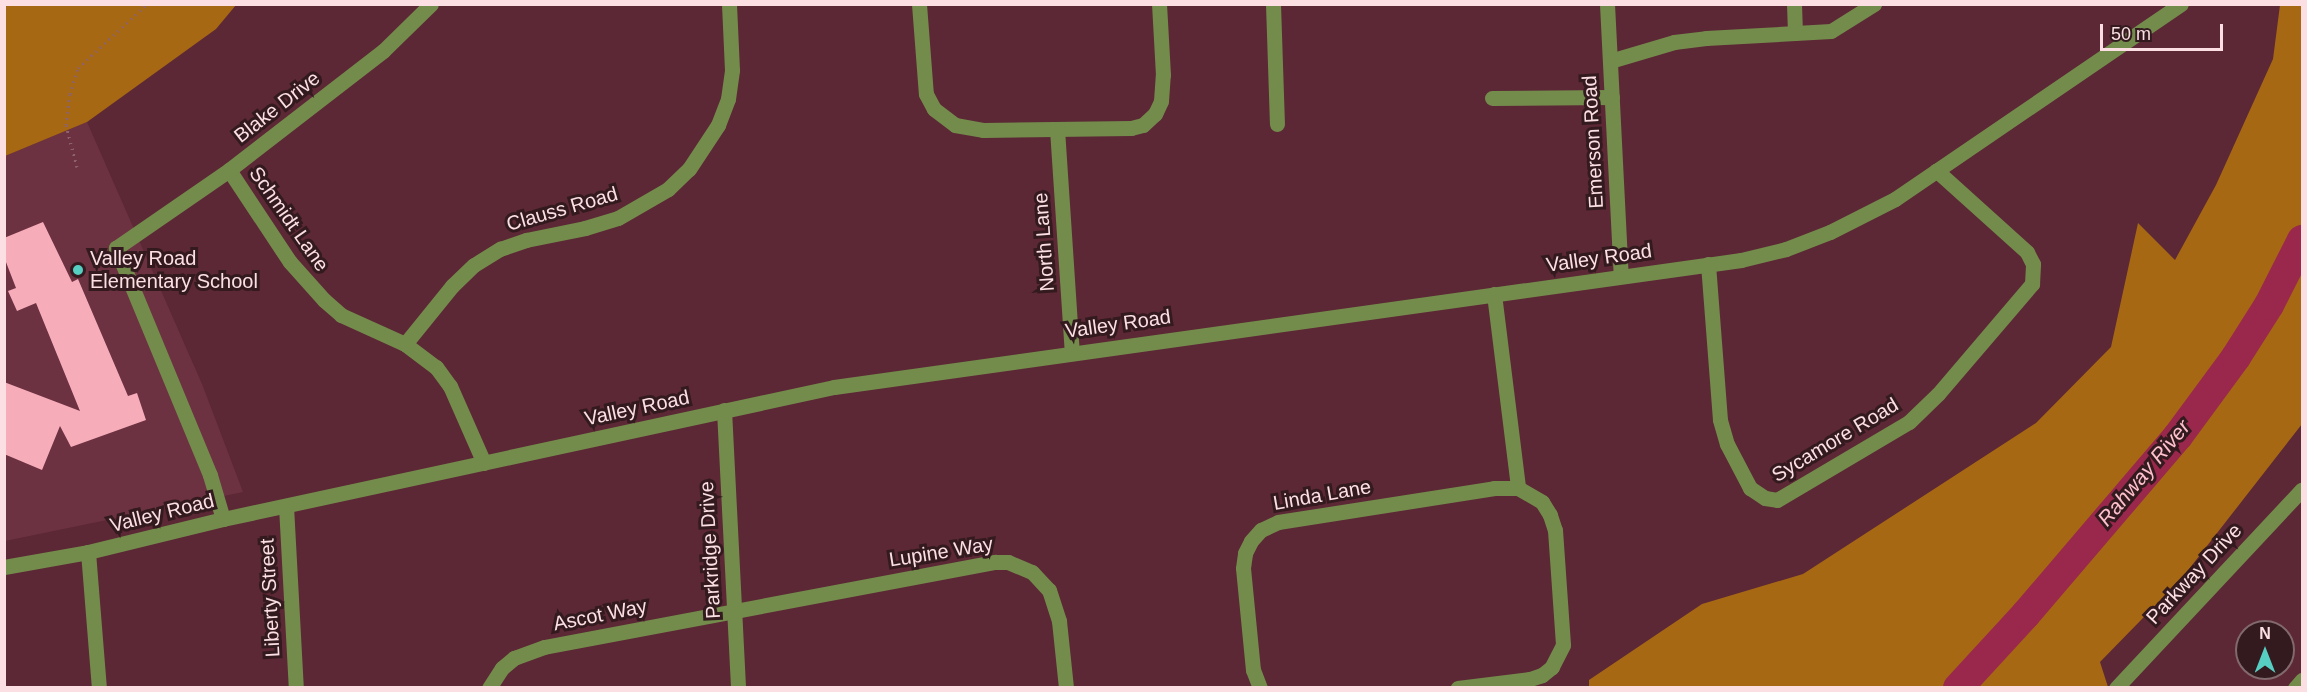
<!DOCTYPE html>
<style>
body{margin:0}
#map{position:relative;width:2307px;height:692px;overflow:hidden;background:#5c2835;font-family:Helvetica,sans-serif}
div>[style]{position:absolute}
.built>*{inset:0;background:#6d3241}
.forest>*{inset:0;background:#a76814}
.river>*{height:30px;margin:-15px;padding:0 15px;transform-origin:15px;border-radius:15px;background:#9a284c}
.building>*{inset:0;background:#f7acba}
.path>*{height:3px;margin-top:-1.5px;transform-origin:0;background:repeating-linear-gradient(90deg,#8e626c 0 1.5px,transparent 0 6px)}
.minor>*{height:15px;margin:-7.5px;padding:0 7.5px;transform-origin:7.5px;border-radius:7.5px;background:#738c4c}
.dots>*{width:16px;height:16px;translate:-50% -50%;box-sizing:border-box;border:3px solid #321a1f;border-radius:50%}
span{translate:-50% -50%;white-space:nowrap;text-align:center;line-height:1.15;-webkit-text-stroke:6px #321a1f;paint-order:stroke}
.street-label{font-size:20px;color:#fbdfe3}
.poi-label{font-size:20px;color:#fbdfe3}
.left{translate:0 -50%;text-align:left}
.water-label{font-size:21px;color:#fec0cb;font-style:italic}
.frame{position:absolute;inset:0;border:6px solid #fbdfe3;pointer-events:none}
.north{position:absolute;left:2235px;top:620px;width:60px;height:60px;box-sizing:border-box;background:#321a1f;border:2px solid #82696d;border-radius:50%;rotate:0deg;font-size:16px;font-weight:700;line-height:24px;text-align:center;color:#fbdfe3}
.north::after{content:'';display:block;margin:auto;width:21px;height:27px;background:#57cec2;clip-path:polygon(50% 0,100% 100%,50% 72%,0 100%)}
.scale{position:absolute;left:2100px;top:24px;width:123px;height:27px;box-sizing:border-box;border:3px solid #fbdfe3;border-top:0;padding-left:8px;font-size:18px;line-height:21px;white-space:nowrap;color:#fbdfe3;-webkit-text-stroke:4px #321a1f;paint-order:stroke}
</style>
<div id="map">
<div class="built">
<i style="clip-path:polygon(87px 122px,202px 384px,243px 492px,5px 541px,5px 156px)"></i>
</div>
<div class="forest">
<i style="clip-path:polygon(5px 4px,236px 4px,236px 5px,216px 29px,87px 122px,5px 156px)"></i>
<i style="clip-path:polygon(2280px 5px,2302px 5px,2302px 424px,2182px 578px,2100px 662px,2108px 687px,1589px 687px,1589px 680px,1702px 604px,1803px 574px,2036px 423px,2111px 347px,2138px 223px,2175px 260px,2216px 185px,2273px 59px)"></i>
</div>
<div class="river">
<i style="left:1958px;top:688px;width:100px;rotate:-47.4deg"></i>
<i style="left:2026px;top:614px;width:234px;rotate:-49.5deg"></i>
<i style="left:2178px;top:436px;width:98px;rotate:-53.7deg"></i>
<i style="left:2236px;top:357px;width:62px;rotate:-57.6deg"></i>
<i style="left:2269px;top:305px;width:73px;rotate:-63.1deg"></i>
</div>
<div class="building">
<i style="clip-path:polygon(43px 222px,72px 282px,78px 279px,128px 396px,137px 393px,146px 420px,71px 447px,60px 426px,42px 470px,4px 454px,4px 382px,80px 411px,36px 303px,17px 311px,8px 291px,16px 288px,4px 257px,4px 238px)"></i>
</div>
<div class="path">
<i style="left:77px;top:167px;width:43px;rotate:-104.7deg"></i>
<i style="left:66px;top:125px;width:31px;rotate:-83deg"></i>
<i style="left:70px;top:94px;width:27px;rotate:-73deg"></i>
<i style="left:78px;top:68px;width:94px;rotate:-42.8deg"></i>
</div>
<div class="minor">
<i style="left:919px;top:4px;width:90px;rotate:85.6deg"></i>
<i style="left:926px;top:94px;width:17px;rotate:62deg"></i>
<i style="left:934px;top:109px;width:26px;rotate:37deg"></i>
<i style="left:955px;top:125px;width:28px;rotate:10deg"></i>
<i style="left:983px;top:130px;width:148px;rotate:-0.8deg"></i>
<i style="left:1131px;top:128px;width:12px;rotate:-14deg"></i>
<i style="left:1143px;top:125px;width:16px;rotate:-43deg"></i>
<i style="left:1155px;top:114px;width:14px;rotate:-65deg"></i>
<i style="left:1161px;top:101px;width:26px;rotate:-86deg"></i>
<i style="left:1163px;top:75px;width:71px;rotate:-93.2deg"></i>
<i style="left:1273px;top:4px;width:120px;rotate:88.1deg"></i>
<i style="left:1607px;top:4px;width:272px;rotate:87.1deg"></i>
<i style="left:1794px;top:4px;width:29px;rotate:88deg"></i>
<i style="left:1610px;top:61px;width:67px;rotate:-16.5deg"></i>
<i style="left:1674px;top:42px;width:32px;rotate:-7deg"></i>
<i style="left:1706px;top:38px;width:125px;rotate:-3.2deg"></i>
<i style="left:1831px;top:31px;width:51px;rotate:-32.1deg"></i>
<i style="left:1492px;top:98px;width:120px;rotate:-0.5deg"></i>
<i style="left:1057px;top:129px;width:224px;rotate:86.2deg"></i>
<i style="left:229px;top:170px;width:110px;rotate:56.5deg"></i>
<i style="left:290px;top:262px;width:51px;rotate:48.2deg"></i>
<i style="left:324px;top:300px;width:23px;rotate:41deg"></i>
<i style="left:341px;top:315px;width:70px;rotate:24.4deg"></i>
<i style="left:405px;top:344px;width:39px;rotate:37deg"></i>
<i style="left:436px;top:367px;width:24px;rotate:54deg"></i>
<i style="left:450px;top:386px;width:84px;rotate:66.2deg"></i>
<i style="left:1708px;top:264px;width:156px;rotate:85.6deg"></i>
<i style="left:1720px;top:420px;width:25px;rotate:74deg"></i>
<i style="left:1727px;top:444px;width:50px;rotate:62.4deg"></i>
<i style="left:1750px;top:488px;width:18px;rotate:34deg"></i>
<i style="left:1765px;top:498px;width:12px;rotate:9deg"></i>
<i style="left:1777px;top:500px;width:153px;rotate:-30.6deg"></i>
<i style="left:1909px;top:422px;width:40px;rotate:-44deg"></i>
<i style="left:1938px;top:394px;width:145px;rotate:-49.5deg"></i>
<i style="left:2032px;top:284px;width:20px;rotate:-87deg"></i>
<i style="left:2033px;top:264px;width:13px;rotate:-117deg"></i>
<i style="left:2027px;top:252px;width:122px;rotate:-138deg"></i>
<i style="left:1494px;top:294px;width:195px;rotate:82.9deg"></i>
<i style="left:405px;top:344px;width:75px;rotate:-51deg"></i>
<i style="left:452px;top:286px;width:30px;rotate:-44deg"></i>
<i style="left:474px;top:265px;width:31px;rotate:-32deg"></i>
<i style="left:500px;top:249px;width:28px;rotate:-19deg"></i>
<i style="left:526px;top:240px;width:60px;rotate:-11.5deg"></i>
<i style="left:585px;top:228px;width:34px;rotate:-17deg"></i>
<i style="left:618px;top:218px;width:58px;rotate:-30.1deg"></i>
<i style="left:668px;top:189px;width:29px;rotate:-44deg"></i>
<i style="left:689px;top:169px;width:53px;rotate:-56.6deg"></i>
<i style="left:718px;top:125px;width:28px;rotate:-69deg"></i>
<i style="left:728px;top:99px;width:29px;rotate:-82deg"></i>
<i style="left:732px;top:70px;width:66px;rotate:-92.6deg"></i>
<i style="left:724px;top:410px;width:278px;rotate:87.1deg"></i>
<i style="left:286px;top:506px;width:182px;rotate:86.9deg"></i>
<i style="left:223px;top:519px;width:46px;rotate:-106.5deg"></i>
<i style="left:210px;top:475px;width:246px;rotate:-112.5deg"></i>
<i style="left:116px;top:248px;width:137px;rotate:-34.6deg"></i>
<i style="left:229px;top:170px;width:195px;rotate:-37.7deg"></i>
<i style="left:383px;top:51px;width:67px;rotate:-44.4deg"></i>
<i style="left:88px;top:552px;width:136px;rotate:85.4deg"></i>
<i style="left:4px;top:567px;width:85px;rotate:-10.1deg"></i>
<i style="left:88px;top:552px;width:139px;rotate:-13.7deg"></i>
<i style="left:223px;top:519px;width:625px;rotate:-12.19deg"></i>
<i style="left:834px;top:387px;width:916px;rotate:-7.97deg"></i>
<i style="left:1741px;top:260px;width:46px;rotate:-13.7deg"></i>
<i style="left:1786px;top:249px;width:47px;rotate:-21.1deg"></i>
<i style="left:1830px;top:232px;width:73px;rotate:-26.9deg"></i>
<i style="left:1895px;top:199px;width:346px;rotate:-34.3deg"></i>
<i style="left:489px;top:688px;width:24px;rotate:-57deg"></i>
<i style="left:502px;top:668px;width:16px;rotate:-40deg"></i>
<i style="left:514px;top:658px;width:32px;rotate:-20deg"></i>
<i style="left:544px;top:647px;width:459px;rotate:-10.7deg"></i>
<i style="left:995px;top:562px;width:13px"></i>
<i style="left:1008px;top:562px;width:26px;rotate:23deg"></i>
<i style="left:1032px;top:572px;width:25px;rotate:47deg"></i>
<i style="left:1049px;top:590px;width:33px;rotate:72deg"></i>
<i style="left:1059px;top:621px;width:67px;rotate:84deg"></i>
<i style="left:1260px;top:688px;width:19px;rotate:-111deg"></i>
<i style="left:1253px;top:670px;width:102px;rotate:-95.6deg"></i>
<i style="left:1243px;top:568px;width:15px;rotate:-82deg"></i>
<i style="left:1245px;top:553px;width:13px;rotate:-63deg"></i>
<i style="left:1251px;top:541px;width:15px;rotate:-48deg"></i>
<i style="left:1261px;top:530px;width:19px;rotate:-25deg"></i>
<i style="left:1278px;top:522px;width:219px;rotate:-8.9deg"></i>
<i style="left:1494px;top:488px;width:24px"></i>
<i style="left:1518px;top:488px;width:28px;rotate:30deg"></i>
<i style="left:1542px;top:502px;width:15px;rotate:58deg"></i>
<i style="left:1550px;top:515px;width:16px;rotate:72deg"></i>
<i style="left:1555px;top:530px;width:115px;rotate:86deg"></i>
<i style="left:1563px;top:645px;width:25px;rotate:117deg"></i>
<i style="left:1552px;top:667px;width:13px;rotate:141deg"></i>
<i style="left:1542px;top:675px;width:13px;rotate:162deg"></i>
<i style="left:1530px;top:679px;width:73px;rotate:172.9deg"></i>
<i style="left:2116px;top:688px;width:272px;rotate:-46.9deg"></i>
<i style="left:2295px;top:688px;width:11px;rotate:-49deg"></i>
</div>
<div class="dots">
<i style="left:78px;top:270px;background:#57cec2"></i>
</div>
<div class="street-label">
<span style="left:277px;top:107px;rotate:-38deg">Blake Drive</span>
<span style="left:1593px;top:142px;rotate:-93deg">Emerson Road</span>
<span style="left:562px;top:209px;rotate:-16deg">Clauss Road</span>
<span style="left:289px;top:219px;rotate:55deg">Schmidt Lane</span>
<span style="left:1044px;top:242px;rotate:-94deg">North Lane</span>
<span style="left:1599px;top:258px;rotate:-8deg">Valley Road</span>
<span style="left:1118px;top:324px;rotate:-8deg">Valley Road</span>
<span style="left:637px;top:408px;rotate:-12deg">Valley Road</span>
<span style="left:1835px;top:440px;rotate:-31deg">Sycamore Road</span>
<span style="left:1322px;top:495px;rotate:-10deg">Linda Lane</span>
<span style="left:162px;top:513px;rotate:-14deg">Valley Road</span>
<span style="left:710px;top:550px;rotate:-93deg">Parkridge Drive</span>
<span style="left:941px;top:552px;rotate:-9deg">Lupine Way</span>
<span style="left:2194px;top:574px;rotate:-47deg">Parkway Drive</span>
<span style="left:270px;top:598px;rotate:-93deg">Liberty Street</span>
<span style="left:600px;top:615px;rotate:-11deg">Ascot Way</span>
</div>
<div class="poi-label">
<span class="left" style="left:90px;top:270px">Valley Road<br>Elementary School</span>
</div>
<div class="water-label">
<span style="left:2144px;top:473px;rotate:-50deg">Rahway River</span>
</div>
<div class="frame"></div>
<div class="north">N</div>
<div class="scale">50 m</div>
</div>
